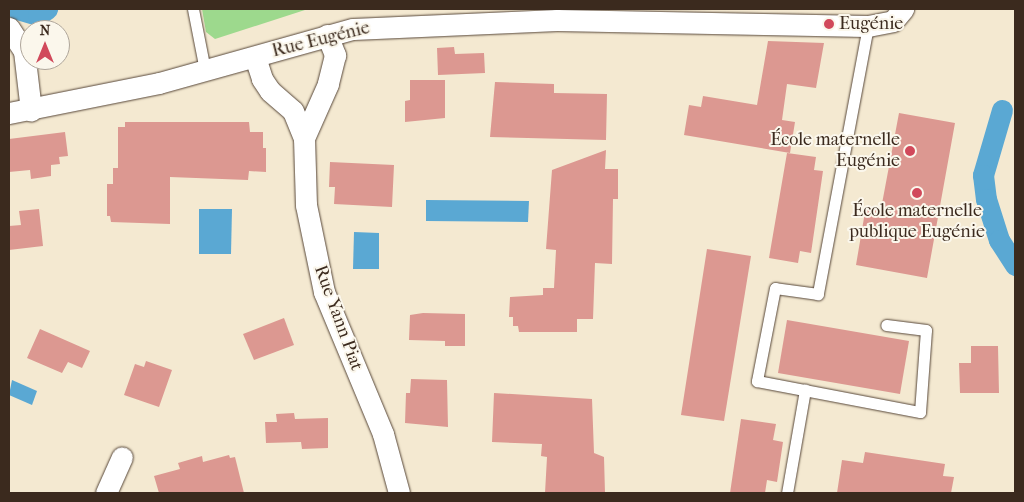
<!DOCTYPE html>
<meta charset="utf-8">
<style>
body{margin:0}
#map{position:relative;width:1024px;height:502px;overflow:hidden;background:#f4e9d1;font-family:"IM FELL French Canon",serif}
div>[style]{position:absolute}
.green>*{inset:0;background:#9dd98d}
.water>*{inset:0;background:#5aa8d3}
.canal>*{height:21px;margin:-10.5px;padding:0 10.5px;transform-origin:10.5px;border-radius:10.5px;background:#5aa8d3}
.building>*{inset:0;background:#dc9891}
.roads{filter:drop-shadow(0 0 1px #574739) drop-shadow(0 0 1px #574739)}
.service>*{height:11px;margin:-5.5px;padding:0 5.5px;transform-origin:5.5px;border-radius:5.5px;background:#fff}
.minor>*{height:21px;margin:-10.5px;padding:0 10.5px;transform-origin:10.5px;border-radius:10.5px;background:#fff}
.dots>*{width:14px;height:14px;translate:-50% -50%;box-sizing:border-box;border:2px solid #fbf7ec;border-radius:50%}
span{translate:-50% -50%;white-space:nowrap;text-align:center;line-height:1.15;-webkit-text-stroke:4px #fbf7ec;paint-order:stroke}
.poi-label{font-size:18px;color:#3b2a1e}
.left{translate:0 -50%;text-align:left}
.right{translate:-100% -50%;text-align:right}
.street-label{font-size:18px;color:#3b2a1e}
.frame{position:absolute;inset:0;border:10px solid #3b2a1e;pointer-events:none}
.north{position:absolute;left:20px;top:20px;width:50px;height:50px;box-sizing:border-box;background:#fbf7ec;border:1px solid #aea59a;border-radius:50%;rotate:0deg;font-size:14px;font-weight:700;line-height:20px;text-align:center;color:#3b2a1e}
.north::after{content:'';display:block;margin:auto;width:18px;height:22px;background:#d1495b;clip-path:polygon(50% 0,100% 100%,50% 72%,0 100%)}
</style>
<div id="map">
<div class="green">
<i style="clip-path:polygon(202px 9px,308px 9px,215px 39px,206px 32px)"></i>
</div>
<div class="water">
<i style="clip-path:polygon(426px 200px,529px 201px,528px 222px,426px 221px)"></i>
<i style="clip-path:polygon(199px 209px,232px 209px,231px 254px,199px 254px)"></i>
<i style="clip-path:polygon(354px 232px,379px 233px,379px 269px,353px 269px)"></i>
<i style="clip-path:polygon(12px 380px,37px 391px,32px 405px,9px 395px)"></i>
</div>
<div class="canal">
<i style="left:17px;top:9px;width:22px;rotate:16deg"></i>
<i style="left:38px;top:15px;width:11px;rotate:-34deg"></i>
<i style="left:1002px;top:110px;width:68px;rotate:106.3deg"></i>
<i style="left:983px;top:175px;width:24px;rotate:83deg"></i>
<i style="left:986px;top:199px;width:43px;rotate:72.4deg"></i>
<i style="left:999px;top:240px;width:30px;rotate:57deg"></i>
</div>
<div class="building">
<i style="clip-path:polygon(768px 41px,824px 43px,816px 88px,787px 84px,782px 120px,795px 122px,790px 153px,684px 135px,689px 105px,701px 107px,703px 96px,757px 105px)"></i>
<i style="clip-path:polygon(454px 47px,455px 54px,484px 53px,485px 73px,438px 75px,437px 48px)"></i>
<i style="clip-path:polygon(410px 80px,445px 80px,445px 118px,405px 122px,405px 101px,410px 100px)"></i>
<i style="clip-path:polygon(495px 82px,554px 84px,554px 93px,607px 94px,606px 140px,490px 137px)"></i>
<i style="clip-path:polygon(899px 113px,955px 123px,927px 278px,856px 265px,866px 206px,881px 209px)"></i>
<i style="clip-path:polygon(125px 122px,249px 122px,250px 132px,263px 132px,263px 148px,266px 148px,266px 172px,249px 171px,248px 180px,170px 177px,170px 224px,111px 222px,110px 216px,107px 216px,107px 184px,113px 184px,113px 168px,118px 168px,118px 127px,125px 127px)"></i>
<i style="clip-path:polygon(65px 132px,68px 156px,59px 157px,60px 164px,51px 165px,51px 176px,31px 179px,30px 170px,9px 172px,9px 139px)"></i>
<i style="clip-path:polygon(606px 150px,605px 169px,618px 169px,618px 199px,613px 199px,612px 264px,595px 263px,593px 319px,577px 319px,577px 332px,519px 332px,518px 326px,513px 326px,513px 317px,509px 317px,510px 297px,543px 295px,543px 288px,554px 288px,556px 250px,546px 249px,552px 170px)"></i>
<i style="clip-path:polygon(787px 153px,816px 157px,814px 170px,823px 171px,811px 253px,800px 251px,798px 263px,769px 258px)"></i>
<i style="clip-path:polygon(330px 162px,394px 165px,392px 207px,334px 204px,335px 187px,329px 187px)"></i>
<i style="clip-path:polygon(39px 209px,43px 246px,9px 250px,9px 226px,21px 225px,19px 211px)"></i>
<i style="clip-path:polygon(707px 249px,751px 256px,724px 421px,681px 415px)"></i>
<i style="clip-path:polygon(423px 313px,465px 314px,465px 346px,445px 346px,445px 341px,409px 340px,410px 315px)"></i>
<i style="clip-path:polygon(284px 318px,294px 345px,254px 360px,243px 334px)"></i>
<i style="clip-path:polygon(787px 320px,909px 341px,900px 394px,778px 373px)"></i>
<i style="clip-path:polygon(40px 329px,90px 351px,82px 368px,68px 362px,62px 373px,27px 358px)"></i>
<i style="clip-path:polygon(971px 346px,998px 346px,999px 393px,960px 393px,959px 363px,971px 363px)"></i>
<i style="clip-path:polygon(146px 361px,172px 370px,159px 407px,124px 395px,135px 364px,144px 367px)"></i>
<i style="clip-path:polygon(411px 379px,447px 380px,448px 427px,405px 423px,406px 393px,410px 393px)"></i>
<i style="clip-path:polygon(494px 393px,592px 399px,594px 453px,604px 457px,605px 493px,545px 493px,547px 457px,541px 456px,542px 444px,492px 442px)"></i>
<i style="clip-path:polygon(294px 413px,295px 419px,328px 418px,328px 448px,302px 449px,301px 442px,266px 443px,265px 422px,277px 422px,276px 414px)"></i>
<i style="clip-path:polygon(741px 419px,776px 424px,773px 440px,783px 442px,777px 482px,767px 480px,765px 493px,730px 493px)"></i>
<i style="clip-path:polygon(865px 452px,945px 464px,943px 476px,954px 477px,951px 493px,837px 493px,842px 460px,863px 463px)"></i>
<i style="clip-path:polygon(229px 455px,230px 458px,235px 457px,244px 493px,159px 493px,154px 476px,180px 469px,178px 463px,202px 456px,203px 462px)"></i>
</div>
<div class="roads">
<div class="service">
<i style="left:193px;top:9px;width:62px;rotate:78.9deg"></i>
<i style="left:868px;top:26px;width:273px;rotate:100.6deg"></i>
<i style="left:818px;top:294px;width:43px;rotate:-172.1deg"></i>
<i style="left:775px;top:288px;width:95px;rotate:101deg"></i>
<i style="left:757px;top:381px;width:166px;rotate:10.8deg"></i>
<i style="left:920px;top:412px;width:82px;rotate:-85.8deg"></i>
<i style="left:926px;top:330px;width:40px;rotate:-172.9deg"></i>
<i style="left:787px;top:493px;width:105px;rotate:-80.1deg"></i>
</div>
<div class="minor">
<i style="left:9px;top:28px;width:27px;rotate:57deg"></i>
<i style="left:24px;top:51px;width:60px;rotate:83.3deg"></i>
<i style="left:327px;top:35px;width:22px;rotate:68deg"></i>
<i style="left:335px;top:55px;width:30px;rotate:104deg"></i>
<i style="left:328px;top:84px;width:59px;rotate:114deg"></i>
<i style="left:304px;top:138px;width:67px;rotate:88.3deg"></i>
<i style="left:306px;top:205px;width:89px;rotate:78.3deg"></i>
<i style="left:324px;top:292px;width:154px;rotate:67.4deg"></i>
<i style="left:383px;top:434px;width:61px;rotate:74.8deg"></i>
<i style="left:255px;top:57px;width:23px;rotate:72deg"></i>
<i style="left:262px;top:79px;width:14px;rotate:56deg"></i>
<i style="left:270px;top:91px;width:30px;rotate:41deg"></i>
<i style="left:293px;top:111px;width:29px;rotate:68deg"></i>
<i style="left:9px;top:113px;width:153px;rotate:-11.3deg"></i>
<i style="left:159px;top:83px;width:201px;rotate:-15.6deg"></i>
<i style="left:353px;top:29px;width:204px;rotate:-2.5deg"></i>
<i style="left:557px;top:20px;width:311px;rotate:1.1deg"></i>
<i style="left:868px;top:26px;width:25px;rotate:-11deg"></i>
<i style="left:893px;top:21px;width:16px;rotate:-50deg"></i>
<i style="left:106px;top:493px;width:39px;rotate:-66deg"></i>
</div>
</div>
<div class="dots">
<i style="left:829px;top:24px;background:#d1495b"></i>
<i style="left:910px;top:151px;background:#d1495b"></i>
<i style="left:917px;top:193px;background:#d1495b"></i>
</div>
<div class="poi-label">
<span class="left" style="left:839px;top:24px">Eugénie</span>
<span class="right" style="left:900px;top:151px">École maternelle<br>Eugénie</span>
<span style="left:917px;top:222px">École maternelle<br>publique Eugénie</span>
</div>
<div class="street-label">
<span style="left:321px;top:40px;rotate:-14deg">Rue Eugénie</span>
<span style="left:338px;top:318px;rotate:70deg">Rue Yann Piat</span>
</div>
<div class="frame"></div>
<div class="north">N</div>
</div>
